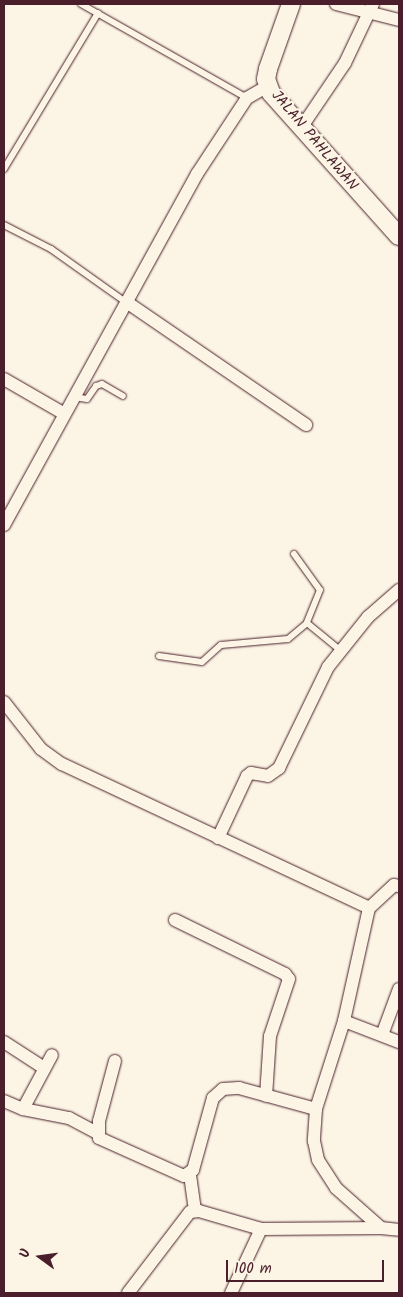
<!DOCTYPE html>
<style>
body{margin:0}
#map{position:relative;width:403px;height:1297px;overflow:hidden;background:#fcf5e5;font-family:Kalam,sans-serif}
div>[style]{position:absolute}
.roads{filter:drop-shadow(0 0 1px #4a1f2b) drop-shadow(0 0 1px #4a1f2b)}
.lane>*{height:6px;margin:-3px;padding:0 3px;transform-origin:3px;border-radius:3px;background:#fcf5e5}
.street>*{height:12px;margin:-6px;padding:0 6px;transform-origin:6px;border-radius:6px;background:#fcf5e5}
.secondary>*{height:18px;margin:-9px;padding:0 9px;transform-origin:9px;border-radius:9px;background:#fcf5e5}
span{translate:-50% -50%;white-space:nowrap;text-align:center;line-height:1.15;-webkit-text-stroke:4.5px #fcf5e5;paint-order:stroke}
.street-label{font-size:15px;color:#4a1f2b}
.frame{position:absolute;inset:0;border:5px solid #4a1f2b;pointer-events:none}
.north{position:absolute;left:15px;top:1232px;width:50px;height:50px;-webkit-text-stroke:4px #fcf5e5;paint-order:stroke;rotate:284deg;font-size:14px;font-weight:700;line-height:20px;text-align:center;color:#4a1f2b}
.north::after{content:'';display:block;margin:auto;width:18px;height:22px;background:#4a1f2b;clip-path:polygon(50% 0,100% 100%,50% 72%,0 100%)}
.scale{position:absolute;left:226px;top:1260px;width:158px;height:22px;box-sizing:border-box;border:2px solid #4a1f2b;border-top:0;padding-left:6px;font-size:15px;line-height:18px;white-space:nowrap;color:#4a1f2b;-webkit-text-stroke:4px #fcf5e5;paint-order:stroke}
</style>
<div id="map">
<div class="roads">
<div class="lane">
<i style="left:81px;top:4px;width:191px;rotate:29.5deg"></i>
<i style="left:4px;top:169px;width:182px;rotate:-58.9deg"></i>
<i style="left:4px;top:225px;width:53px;rotate:27.1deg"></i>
<i style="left:51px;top:249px;width:93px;rotate:35.4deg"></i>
<i style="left:74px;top:397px;width:13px;rotate:9deg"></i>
<i style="left:87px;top:399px;width:16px;rotate:-55deg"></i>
<i style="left:96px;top:386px;width:6px;rotate:-18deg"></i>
<i style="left:102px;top:384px;width:24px;rotate:30deg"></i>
<i style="left:294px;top:554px;width:44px;rotate:54.2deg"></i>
<i style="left:320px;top:590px;width:35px;rotate:112deg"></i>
<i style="left:159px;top:656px;width:43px;rotate:7.9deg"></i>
<i style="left:202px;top:662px;width:25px;rotate:-42deg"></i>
<i style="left:221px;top:645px;width:67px;rotate:-5.1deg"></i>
<i style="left:288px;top:639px;width:25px;rotate:-40deg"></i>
<i style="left:307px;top:623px;width:43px;rotate:39.3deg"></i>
</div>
<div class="street">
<i style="left:336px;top:4px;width:65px;rotate:14.3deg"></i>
<i style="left:301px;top:128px;width:78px;rotate:-55.9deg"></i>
<i style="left:345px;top:63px;width:65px;rotate:-64.6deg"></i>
<i style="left:128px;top:303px;width:216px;rotate:34.4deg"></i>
<i style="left:4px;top:379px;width:68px;rotate:30deg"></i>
<i style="left:4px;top:525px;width:401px;rotate:-61.2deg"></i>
<i style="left:197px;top:174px;width:91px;rotate:-56.7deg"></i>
<i style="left:247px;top:98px;width:24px;rotate:-30deg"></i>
<i style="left:4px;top:702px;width:60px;rotate:51.8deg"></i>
<i style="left:41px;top:749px;width:26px;rotate:36deg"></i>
<i style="left:62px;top:764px;width:339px;rotate:25.1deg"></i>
<i style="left:218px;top:838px;width:68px;rotate:-64.9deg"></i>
<i style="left:247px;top:776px;width:5px;rotate:-37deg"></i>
<i style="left:251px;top:773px;width:17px;rotate:10deg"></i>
<i style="left:268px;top:776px;width:14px;rotate:-36deg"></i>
<i style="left:279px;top:768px;width:112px;rotate:-64.1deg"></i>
<i style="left:328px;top:667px;width:64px;rotate:-51.3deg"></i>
<i style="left:368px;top:617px;width:41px;rotate:-41.1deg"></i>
<i style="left:399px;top:886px;width:5px;rotate:-169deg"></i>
<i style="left:394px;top:885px;width:34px;rotate:137deg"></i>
<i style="left:369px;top:908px;width:116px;rotate:102.5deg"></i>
<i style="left:344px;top:1021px;width:92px;rotate:107.7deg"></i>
<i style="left:316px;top:1109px;width:32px;rotate:94deg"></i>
<i style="left:314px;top:1141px;width:19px;rotate:78deg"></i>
<i style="left:318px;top:1160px;width:33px;rotate:57deg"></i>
<i style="left:336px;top:1188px;width:60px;rotate:41.6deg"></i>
<i style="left:381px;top:1228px;width:18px;rotate:6deg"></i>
<i style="left:175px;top:920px;width:123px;rotate:26.1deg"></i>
<i style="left:285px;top:974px;width:6px;rotate:51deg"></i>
<i style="left:289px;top:979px;width:60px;rotate:108.4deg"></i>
<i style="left:270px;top:1036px;width:60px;rotate:93.8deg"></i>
<i style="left:344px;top:1021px;width:59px;rotate:20.9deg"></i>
<i style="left:382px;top:1035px;width:49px;rotate:-69.7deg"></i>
<i style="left:4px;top:1042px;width:48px;rotate:33deg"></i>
<i style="left:115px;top:1061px;width:62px;rotate:104.9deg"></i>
<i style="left:99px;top:1121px;width:17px;rotate:90deg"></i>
<i style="left:99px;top:1138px;width:93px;rotate:24.1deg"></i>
<i style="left:184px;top:1176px;width:11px;rotate:-34deg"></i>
<i style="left:193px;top:1170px;width:75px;rotate:-74.5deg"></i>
<i style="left:213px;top:1098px;width:13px;rotate:-42deg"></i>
<i style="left:223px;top:1089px;width:16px;rotate:-4deg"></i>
<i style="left:239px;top:1088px;width:80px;rotate:15.3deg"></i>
<i style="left:4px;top:1101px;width:21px;rotate:23deg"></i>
<i style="left:23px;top:1109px;width:61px;rotate:-61.8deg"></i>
<i style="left:23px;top:1109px;width:47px;rotate:11.1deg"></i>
<i style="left:69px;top:1118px;width:32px;rotate:28deg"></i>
<i style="left:190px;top:1175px;width:36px;rotate:82deg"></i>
<i style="left:128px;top:1293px;width:102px;rotate:-52.6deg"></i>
<i style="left:190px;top:1212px;width:9px;rotate:-6deg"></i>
<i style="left:199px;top:1211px;width:65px;rotate:16.2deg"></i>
<i style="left:261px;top:1229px;width:120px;rotate:-0.5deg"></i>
<i style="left:231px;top:1293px;width:71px;rotate:-64.9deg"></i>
</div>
<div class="secondary">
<i style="left:291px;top:4px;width:69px;rotate:109.5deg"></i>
<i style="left:268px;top:69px;width:10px;rotate:101deg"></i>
<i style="left:266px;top:79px;width:15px;rotate:70deg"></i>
<i style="left:271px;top:93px;width:192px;rotate:48.2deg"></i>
</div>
</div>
<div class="street-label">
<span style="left:314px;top:141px;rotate:50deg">JALAN PAHLAWAN</span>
</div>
<div class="frame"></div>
<div class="north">U</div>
<div class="scale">100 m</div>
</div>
